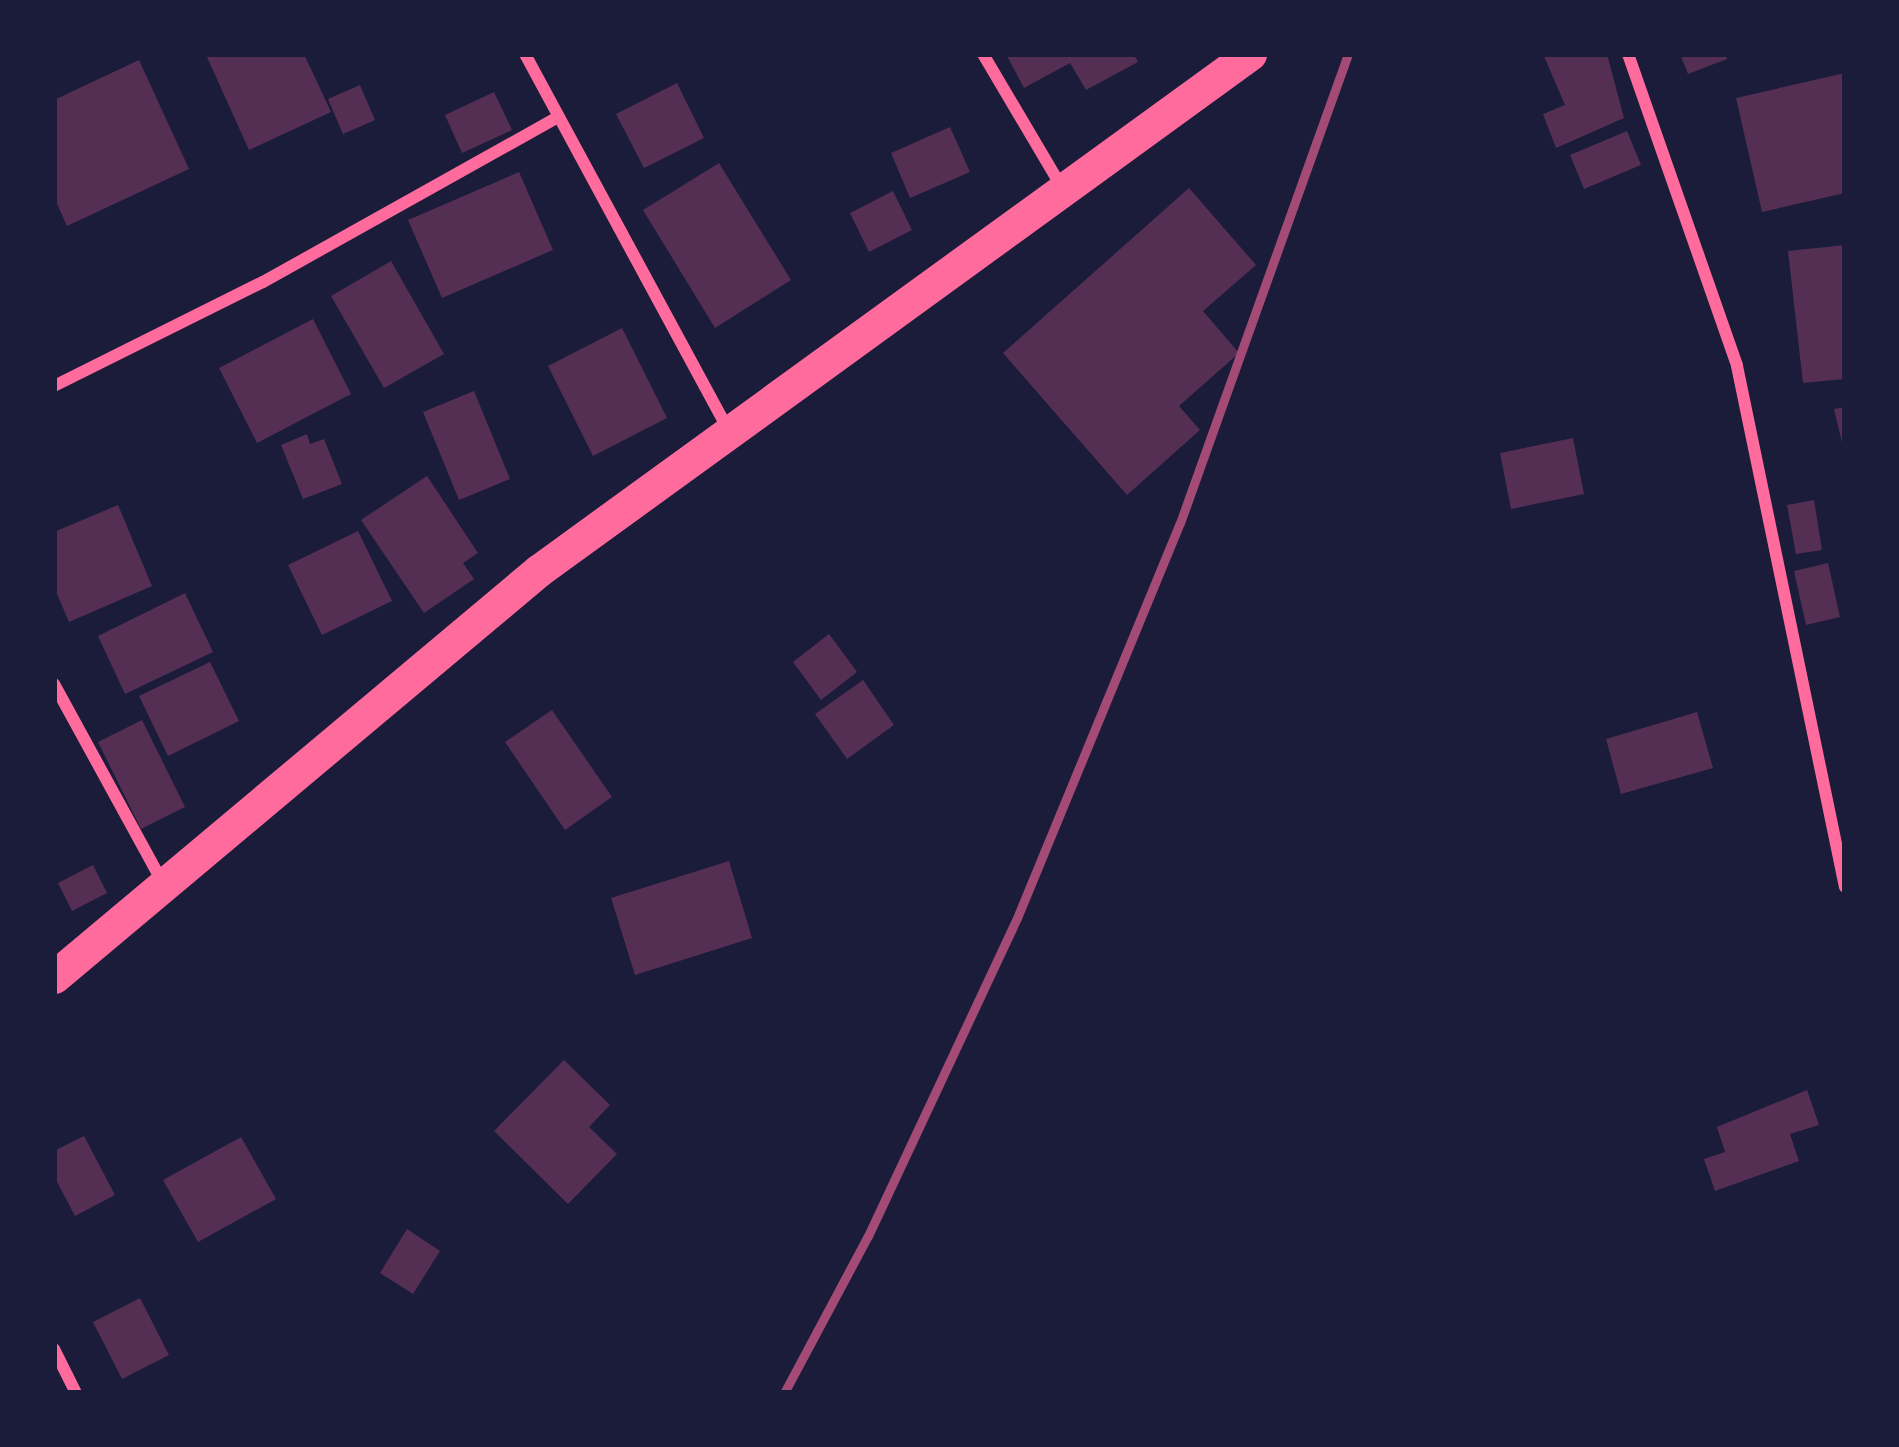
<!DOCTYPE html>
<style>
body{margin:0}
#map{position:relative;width:1899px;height:1447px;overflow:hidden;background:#1b1b3a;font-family:"Alegreya Sans",sans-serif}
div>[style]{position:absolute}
.building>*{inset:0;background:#542f53}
.minor>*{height:12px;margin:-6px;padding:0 6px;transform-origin:6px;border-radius:6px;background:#ff6b9d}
.trunk>*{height:33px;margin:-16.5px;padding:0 16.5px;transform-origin:16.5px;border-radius:16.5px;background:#ff6b9d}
.rail>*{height:9px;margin:-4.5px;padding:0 4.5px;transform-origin:4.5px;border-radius:4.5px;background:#a44b75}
span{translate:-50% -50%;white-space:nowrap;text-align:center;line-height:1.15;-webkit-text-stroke:9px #1b1b3a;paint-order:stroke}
.frame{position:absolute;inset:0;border:57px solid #1b1b3a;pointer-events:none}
</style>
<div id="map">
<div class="building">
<i style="clip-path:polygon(214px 54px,304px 54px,331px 112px,249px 150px,207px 57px)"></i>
<i style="clip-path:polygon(1006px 54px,1134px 54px,1138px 62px,1086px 90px,1070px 63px,1024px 88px)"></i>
<i style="clip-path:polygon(1543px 54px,1607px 54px,1624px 118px,1556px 148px,1543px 114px,1565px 105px)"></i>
<i style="clip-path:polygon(1680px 54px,1725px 54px,1727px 59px,1688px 74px)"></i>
<i style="clip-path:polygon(139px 60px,189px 169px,67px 226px,54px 197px,54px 100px)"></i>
<i style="clip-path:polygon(1845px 73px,1845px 193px,1762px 212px,1736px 98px)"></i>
<i style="clip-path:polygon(677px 83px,704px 138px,644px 168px,616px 114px)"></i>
<i style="clip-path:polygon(360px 85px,375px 120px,343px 134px,328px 99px)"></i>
<i style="clip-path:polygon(494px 92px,512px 130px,462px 153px,445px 115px)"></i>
<i style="clip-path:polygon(950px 127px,970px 172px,910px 198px,891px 153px)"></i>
<i style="clip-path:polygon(1627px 131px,1641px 165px,1584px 189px,1570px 155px)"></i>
<i style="clip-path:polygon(719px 163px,791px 280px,715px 328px,643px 210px)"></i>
<i style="clip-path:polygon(519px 172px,553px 250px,442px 298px,408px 220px)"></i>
<i style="clip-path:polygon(1189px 188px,1256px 265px,1203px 311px,1239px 353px,1179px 406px,1200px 430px,1127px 495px,1003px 353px)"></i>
<i style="clip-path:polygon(893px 191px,912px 230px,869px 252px,850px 213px)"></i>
<i style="clip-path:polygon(1845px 245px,1845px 379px,1803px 383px,1788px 251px)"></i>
<i style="clip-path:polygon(391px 261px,444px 354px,384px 388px,331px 296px)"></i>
<i style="clip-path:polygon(313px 319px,351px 394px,257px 443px,219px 368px)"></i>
<i style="clip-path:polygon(622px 328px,667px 418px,593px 456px,548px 366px)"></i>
<i style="clip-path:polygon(474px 391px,510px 479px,459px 500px,423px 412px)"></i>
<i style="clip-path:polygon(1845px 407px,1845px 447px,1843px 447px,1834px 409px)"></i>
<i style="clip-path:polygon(307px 434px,310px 444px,324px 439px,342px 484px,303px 499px,281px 445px)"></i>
<i style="clip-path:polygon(1573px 438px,1584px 494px,1511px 509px,1500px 453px)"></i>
<i style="clip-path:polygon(427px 476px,478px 553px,463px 563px,474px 579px,424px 613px,361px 520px)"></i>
<i style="clip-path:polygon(1814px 500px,1822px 550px,1796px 554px,1787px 505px)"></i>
<i style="clip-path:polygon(118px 505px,152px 586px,69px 622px,54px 587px,54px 532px)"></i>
<i style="clip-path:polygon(358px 531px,392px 601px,322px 635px,288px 565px)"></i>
<i style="clip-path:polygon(1828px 563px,1840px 617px,1806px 625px,1794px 571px)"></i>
<i style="clip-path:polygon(185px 593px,213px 652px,125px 694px,98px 636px)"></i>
<i style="clip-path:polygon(829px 634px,857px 672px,821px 700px,793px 662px)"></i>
<i style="clip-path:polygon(210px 662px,239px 721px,168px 756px,139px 696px)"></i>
<i style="clip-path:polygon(863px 680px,894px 725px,847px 759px,815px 714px)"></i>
<i style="clip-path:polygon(552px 710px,612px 797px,565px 830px,505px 742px)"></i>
<i style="clip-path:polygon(1697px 712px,1713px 768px,1621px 794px,1606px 739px)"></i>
<i style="clip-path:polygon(142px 720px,185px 807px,141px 829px,98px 742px)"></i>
<i style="clip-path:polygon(729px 861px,752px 938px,635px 975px,611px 898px)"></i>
<i style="clip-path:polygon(93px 865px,107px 893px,72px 911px,58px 883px)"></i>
<i style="clip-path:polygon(564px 1060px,610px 1105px,589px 1127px,617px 1154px,568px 1204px,494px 1131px)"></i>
<i style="clip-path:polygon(1807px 1090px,1819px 1125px,1790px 1134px,1799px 1161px,1715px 1191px,1704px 1159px,1725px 1152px,1717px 1127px)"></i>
<i style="clip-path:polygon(84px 1136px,115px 1195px,75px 1216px,54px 1176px,54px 1151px)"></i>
<i style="clip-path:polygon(241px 1137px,276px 1199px,198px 1242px,163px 1180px)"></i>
<i style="clip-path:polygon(407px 1229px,440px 1251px,413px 1294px,380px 1273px)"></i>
<i style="clip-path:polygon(140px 1298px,169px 1355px,122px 1379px,93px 1322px)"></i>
</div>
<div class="minor">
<i style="left:525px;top:54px;width:424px;rotate:61.6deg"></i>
<i style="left:983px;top:54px;width:153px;rotate:59.4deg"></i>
<i style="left:1628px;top:54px;width:330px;rotate:70.7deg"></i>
<i style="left:1737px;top:366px;width:532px;rotate:78.29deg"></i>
<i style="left:54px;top:386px;width:233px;rotate:-26.5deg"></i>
<i style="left:263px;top:282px;width:338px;rotate:-29.2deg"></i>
<i style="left:54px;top:684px;width:227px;rotate:61.3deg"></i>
<i style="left:54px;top:1349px;width:49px;rotate:63.4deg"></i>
</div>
<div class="trunk">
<i style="left:54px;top:977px;width:632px;rotate:-39.99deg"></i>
<i style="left:538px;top:571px;width:880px;rotate:-35.98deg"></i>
</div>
<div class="rail">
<i style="left:784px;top:1393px;width:178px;rotate:-61.9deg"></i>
<i style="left:868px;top:1236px;width:351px;rotate:-64.9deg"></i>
<i style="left:1017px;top:918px;width:427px;rotate:-67.6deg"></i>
<i style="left:1180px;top:523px;width:498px;rotate:-70.3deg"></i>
</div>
<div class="frame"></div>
</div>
